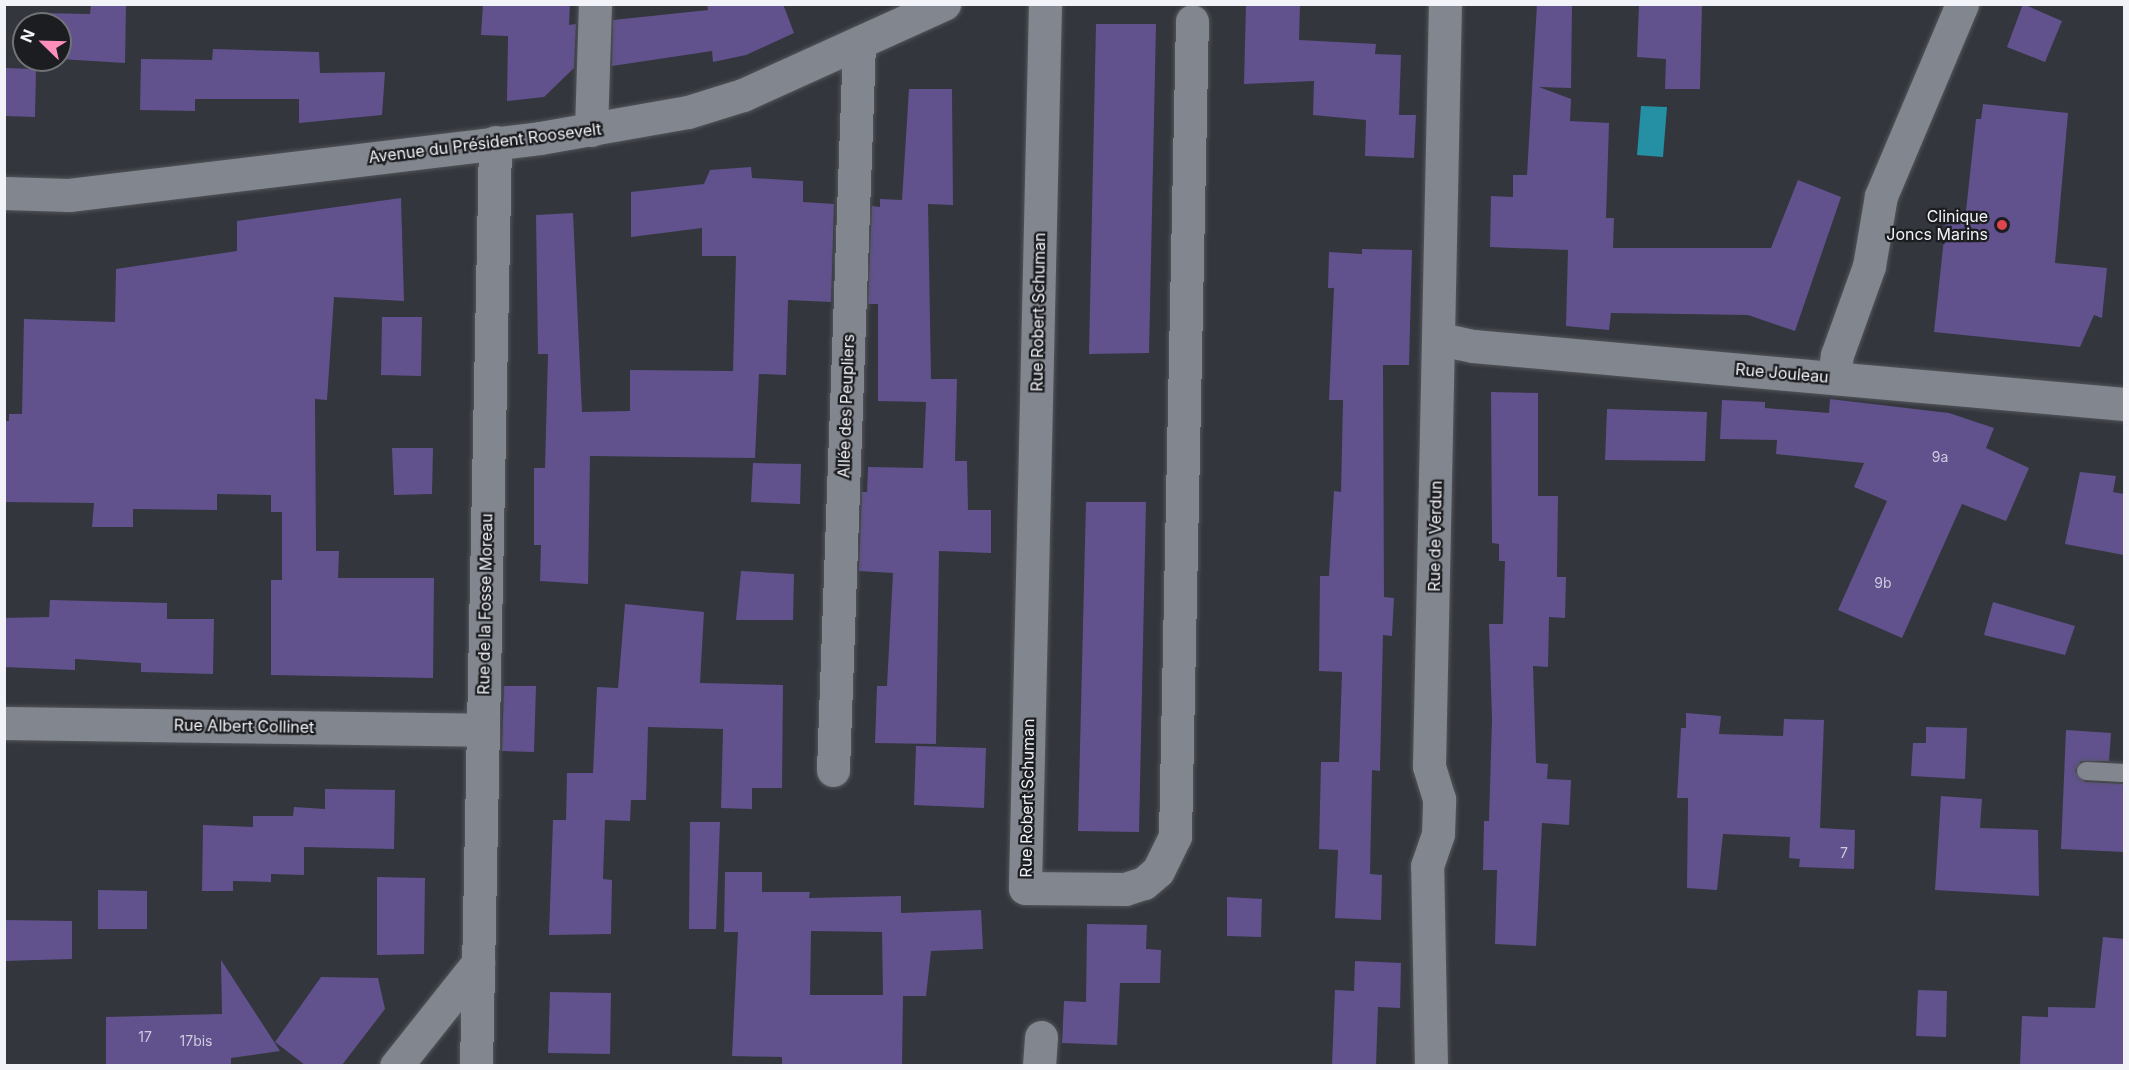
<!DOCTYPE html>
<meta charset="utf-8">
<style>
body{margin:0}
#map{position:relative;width:2129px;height:1070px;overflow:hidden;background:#33363c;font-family:Inter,sans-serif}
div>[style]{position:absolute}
.water>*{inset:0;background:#258fa3}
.building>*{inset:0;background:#61528e}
.roads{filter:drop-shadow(0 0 2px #52555a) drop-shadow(0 0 2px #52555a)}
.lane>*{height:18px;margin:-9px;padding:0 9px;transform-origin:9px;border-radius:9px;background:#82868e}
.street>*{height:33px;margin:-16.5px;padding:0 16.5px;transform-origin:16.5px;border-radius:16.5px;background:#82868e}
.secondary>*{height:33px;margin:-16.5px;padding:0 16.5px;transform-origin:16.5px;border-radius:16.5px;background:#82868e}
.dots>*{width:16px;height:16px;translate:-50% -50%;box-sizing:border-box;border:3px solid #1c1d20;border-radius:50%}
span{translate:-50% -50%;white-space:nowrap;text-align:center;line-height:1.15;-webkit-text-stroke:4.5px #1c1d20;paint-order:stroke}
.number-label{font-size:14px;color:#cdcbde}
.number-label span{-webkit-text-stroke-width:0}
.street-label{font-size:16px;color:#f1f3f8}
.poi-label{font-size:16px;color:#f1f3f8}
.right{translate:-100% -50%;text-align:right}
.frame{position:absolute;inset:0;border:6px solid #f1f3f8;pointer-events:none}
.north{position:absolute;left:12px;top:12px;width:60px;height:60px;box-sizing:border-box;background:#1c1d20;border:2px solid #717376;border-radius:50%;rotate:293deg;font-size:16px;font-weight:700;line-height:24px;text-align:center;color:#f1f3f8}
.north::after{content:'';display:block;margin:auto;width:21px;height:27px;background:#fe8ebc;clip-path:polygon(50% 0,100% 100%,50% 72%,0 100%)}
</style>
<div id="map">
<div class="water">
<i style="clip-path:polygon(1641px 106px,1667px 107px,1663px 157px,1637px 155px)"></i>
</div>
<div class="building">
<i style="clip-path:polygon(91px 4px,126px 4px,125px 63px,60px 59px,60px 24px,37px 24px,38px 13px,90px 14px)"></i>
<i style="clip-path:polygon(483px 4px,570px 4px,569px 25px,576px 24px,574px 68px,544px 97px,507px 101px,508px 36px,481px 35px)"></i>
<i style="clip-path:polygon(707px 4px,783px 4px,794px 33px,746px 55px,713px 62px,712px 51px,612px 66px,613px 20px,708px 10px)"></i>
<i style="clip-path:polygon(1246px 4px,1300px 4px,1299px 40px,1376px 44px,1375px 54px,1401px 55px,1399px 115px,1416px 115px,1414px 158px,1365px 156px,1366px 120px,1313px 115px,1314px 81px,1244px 84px)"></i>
<i style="clip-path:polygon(1537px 4px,1572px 4px,1571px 88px,1539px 87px,1571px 99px,1570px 121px,1609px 123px,1606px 218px,1614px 218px,1613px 248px,1771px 248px,1798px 180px,1841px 197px,1795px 331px,1748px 315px,1684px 314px,1611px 313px,1609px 330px,1566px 326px,1568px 250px,1490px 247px,1491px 196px,1513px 197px,1513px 175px,1527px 175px)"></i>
<i style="clip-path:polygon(1639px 4px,1702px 4px,1700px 89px,1665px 89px,1666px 59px,1637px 57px)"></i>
<i style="clip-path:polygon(2023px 4px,2062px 21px,2045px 62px,2007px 47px)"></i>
<i style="clip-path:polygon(1096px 24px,1156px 24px,1149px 353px,1089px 354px)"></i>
<i style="clip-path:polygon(213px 49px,319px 52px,320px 73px,385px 72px,382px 115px,299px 123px,299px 99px,195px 99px,195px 111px,140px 110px,141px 59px,212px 60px)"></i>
<i style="clip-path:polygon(4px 68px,36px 69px,35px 117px,4px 116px)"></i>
<i style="clip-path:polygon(909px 89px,952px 89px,953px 205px,928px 204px,931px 379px,957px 379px,955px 461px,967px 461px,968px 510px,991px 510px,991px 553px,939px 551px,936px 744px,875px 743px,877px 686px,887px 686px,893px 573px,859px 571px,862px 492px,867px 492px,868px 467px,923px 468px,926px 402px,878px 401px,878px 304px,868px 304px,872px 206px,880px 207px,880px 199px,902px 200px)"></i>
<i style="clip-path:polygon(1983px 104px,2068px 113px,2055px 263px,2107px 268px,2102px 318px,2094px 315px,2080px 347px,1934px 332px,1946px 219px,1965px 220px,1976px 119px,1981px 119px)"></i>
<i style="clip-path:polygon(751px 167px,752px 178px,803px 181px,803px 202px,834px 204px,831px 302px,788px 300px,786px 375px,759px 374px,755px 458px,590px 456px,588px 584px,540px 581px,541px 545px,534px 545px,534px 468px,545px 468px,548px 354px,538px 354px,536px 215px,573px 213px,582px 412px,630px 411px,630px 370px,733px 371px,736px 256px,702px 256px,702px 228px,631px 237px,631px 192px,704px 184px,710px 170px)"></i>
<i style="clip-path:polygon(401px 198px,404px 301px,334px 297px,327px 400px,315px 399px,316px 551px,339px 551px,338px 578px,434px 578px,433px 678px,271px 675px,271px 580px,282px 580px,282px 512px,271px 512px,271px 495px,217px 494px,217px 510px,133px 509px,133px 527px,92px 527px,94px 503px,4px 502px,4px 421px,9px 421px,9px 414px,22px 414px,24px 319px,115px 322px,116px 269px,237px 251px,237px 221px)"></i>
<i style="clip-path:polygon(1362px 249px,1412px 250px,1409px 365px,1383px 365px,1384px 597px,1394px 598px,1392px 636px,1383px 635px,1380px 771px,1372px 770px,1370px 874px,1382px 875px,1381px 920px,1335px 918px,1338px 850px,1319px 849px,1321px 762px,1339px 762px,1342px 672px,1319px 671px,1320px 576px,1329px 576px,1334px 491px,1341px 492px,1343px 400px,1329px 400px,1334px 288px,1328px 288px,1329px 252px,1362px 254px)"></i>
<i style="clip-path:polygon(382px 317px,422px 317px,421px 376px,381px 375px)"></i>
<i style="clip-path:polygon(1491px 392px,1538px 393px,1538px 496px,1558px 496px,1557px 577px,1566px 577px,1565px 618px,1549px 617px,1548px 667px,1533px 666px,1536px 763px,1548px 764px,1547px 779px,1571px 780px,1569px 825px,1542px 823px,1536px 946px,1495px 944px,1497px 870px,1483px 870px,1484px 821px,1489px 821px,1492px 719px,1489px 624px,1503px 624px,1505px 561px,1499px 561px,1499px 544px,1492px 543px)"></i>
<i style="clip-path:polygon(1830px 399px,1949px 413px,1994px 428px,1986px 448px,2029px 468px,2006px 521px,1962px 504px,1902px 638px,1838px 610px,1887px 501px,1854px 487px,1864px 463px,1776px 454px,1777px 440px,1720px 439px,1722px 400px,1765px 402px,1765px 408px,1829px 413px)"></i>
<i style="clip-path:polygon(1607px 409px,1707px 412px,1705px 461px,1605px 460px)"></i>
<i style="clip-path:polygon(392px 448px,433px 448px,432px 494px,394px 495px)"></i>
<i style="clip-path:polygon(753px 463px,801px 464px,800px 504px,751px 502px)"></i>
<i style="clip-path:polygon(2080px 472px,2116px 476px,2113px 492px,2124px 494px,2124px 555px,2065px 544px)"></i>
<i style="clip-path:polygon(1086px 502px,1146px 502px,1139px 832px,1078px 831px)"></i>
<i style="clip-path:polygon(741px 571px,794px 574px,793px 620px,736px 620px)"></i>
<i style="clip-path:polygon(50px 600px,167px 603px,167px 619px,214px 619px,213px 674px,141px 672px,141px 663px,75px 659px,75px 670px,4px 667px,4px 618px,49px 617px)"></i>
<i style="clip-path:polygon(1993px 602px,2075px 626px,2065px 655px,1984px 635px)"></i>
<i style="clip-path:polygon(625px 604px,704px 612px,700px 683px,783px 685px,782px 788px,752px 788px,752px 809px,721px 808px,723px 729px,648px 727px,646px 800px,631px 800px,630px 821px,605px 820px,603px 879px,612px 880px,611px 934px,549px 935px,553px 820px,566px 820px,567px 773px,593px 773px,597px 687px,618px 688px)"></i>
<i style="clip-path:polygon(504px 686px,536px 686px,534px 752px,502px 751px)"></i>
<i style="clip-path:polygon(1686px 713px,1721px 716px,1719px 734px,1783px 736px,1784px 719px,1824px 720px,1820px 828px,1855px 830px,1854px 869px,1799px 867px,1800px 859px,1789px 858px,1790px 837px,1723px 834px,1717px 890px,1687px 888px,1688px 798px,1677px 798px,1681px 728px,1686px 728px)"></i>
<i style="clip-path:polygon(1926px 727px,1967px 728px,1965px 779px,1911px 776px,1913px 743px,1926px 743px)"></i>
<i style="clip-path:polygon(2066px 730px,2111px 733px,2109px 761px,2081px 761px,2075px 771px,2085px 782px,2124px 784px,2124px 852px,2061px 849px)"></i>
<i style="clip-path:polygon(916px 746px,986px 748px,984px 808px,914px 805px)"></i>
<i style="clip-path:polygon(325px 789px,395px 790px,394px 849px,304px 847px,304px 875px,271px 874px,271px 882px,233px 881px,233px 891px,202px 891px,203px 825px,253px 827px,253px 816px,293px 816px,294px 807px,325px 809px)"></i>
<i style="clip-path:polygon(1941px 796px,1982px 799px,1980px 828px,2038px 830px,2039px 896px,1935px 890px)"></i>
<i style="clip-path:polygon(690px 822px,720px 822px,716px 929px,689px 929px)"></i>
<i style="clip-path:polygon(evenodd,725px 872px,762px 872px,762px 892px,810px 892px,809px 898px,901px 896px,901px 913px,981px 910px,983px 949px,931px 951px,926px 996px,903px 996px,902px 1065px,782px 1065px,782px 1057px,732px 1056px,738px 932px,724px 932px,725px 872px,811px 931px,882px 932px,883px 995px,810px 995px,811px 931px)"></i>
<i style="clip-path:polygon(377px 877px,425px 878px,424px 954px,377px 955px)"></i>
<i style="clip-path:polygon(98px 890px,147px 891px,147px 929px,98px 929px)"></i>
<i style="clip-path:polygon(1227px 897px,1262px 899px,1261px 937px,1227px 936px)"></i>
<i style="clip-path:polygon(4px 920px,72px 921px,72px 959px,4px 961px)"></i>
<i style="clip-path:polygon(1087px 924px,1147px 925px,1146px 949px,1161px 950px,1160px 983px,1120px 983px,1117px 1045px,1062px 1043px,1064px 1001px,1086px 1002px)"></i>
<i style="clip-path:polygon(2103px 937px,2124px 939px,2124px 1065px,2020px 1065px,2022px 1016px,2048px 1017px,2048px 1007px,2095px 1008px)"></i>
<i style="clip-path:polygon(221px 960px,280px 1051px,231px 1058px,231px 1065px,106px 1065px,106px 1017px,222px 1014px)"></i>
<i style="clip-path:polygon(1355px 961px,1401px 963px,1400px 1008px,1378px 1007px,1376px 1065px,1332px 1065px,1335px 990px,1354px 991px)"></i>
<i style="clip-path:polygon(321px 977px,378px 978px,385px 1009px,342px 1065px,305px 1065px,275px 1042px)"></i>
<i style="clip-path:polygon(1918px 990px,1947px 991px,1946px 1037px,1916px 1036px)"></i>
<i style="clip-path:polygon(550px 992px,611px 993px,610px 1054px,548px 1053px)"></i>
</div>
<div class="roads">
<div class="lane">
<i style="left:2086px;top:771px;width:38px;rotate:3deg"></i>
</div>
<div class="street">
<i style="left:1045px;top:4px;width:884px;rotate:91.3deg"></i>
<i style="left:1025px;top:888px;width:100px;rotate:0.6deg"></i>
<i style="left:1125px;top:889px;width:20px;rotate:-18deg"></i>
<i style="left:1144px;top:883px;width:18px;rotate:-41deg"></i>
<i style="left:1158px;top:871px;width:39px;rotate:-64deg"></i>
<i style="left:1175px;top:836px;width:815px;rotate:-88.81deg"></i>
<i style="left:591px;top:130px;width:126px;rotate:-88.2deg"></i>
<i style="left:1440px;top:339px;width:34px;rotate:12deg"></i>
<i style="left:1473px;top:346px;width:654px;rotate:5.09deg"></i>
<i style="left:1834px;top:378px;width:23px;rotate:-83deg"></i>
<i style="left:1837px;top:355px;width:95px;rotate:-70.2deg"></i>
<i style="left:1869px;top:266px;width:71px;rotate:-80.3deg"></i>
<i style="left:1881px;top:196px;width:208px;rotate:-67.1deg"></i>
<i style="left:4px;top:723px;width:479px;rotate:0.8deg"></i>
<i style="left:833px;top:770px;width:727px;rotate:-87.95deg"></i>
<i style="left:396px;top:1066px;width:132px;rotate:-51.5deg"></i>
<i style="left:476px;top:1066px;width:924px;rotate:-88.82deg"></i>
<i style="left:1039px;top:1066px;width:29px;rotate:-86deg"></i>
<i style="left:1431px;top:1066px;width:200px;rotate:-91.1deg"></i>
<i style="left:1427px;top:866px;width:34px;rotate:-71deg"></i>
<i style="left:1438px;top:834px;width:35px;rotate:-88deg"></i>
<i style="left:1439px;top:799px;width:34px;rotate:-107deg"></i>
<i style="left:1429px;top:766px;width:762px;rotate:-88.8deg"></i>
</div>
<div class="secondary">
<i style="left:4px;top:193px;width:65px;rotate:1.8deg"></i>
<i style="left:69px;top:195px;width:474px;rotate:-6.9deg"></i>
<i style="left:540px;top:138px;width:150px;rotate:-10deg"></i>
<i style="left:688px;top:112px;width:58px;rotate:-17.2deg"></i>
<i style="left:743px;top:95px;width:221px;rotate:-24.4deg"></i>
</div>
</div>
<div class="dots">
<i style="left:2002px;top:225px;background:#e0444e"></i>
</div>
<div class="number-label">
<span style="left:1940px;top:457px">9a</span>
<span style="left:1883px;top:583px">9b</span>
<span style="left:1844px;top:853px">7</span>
<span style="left:145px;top:1037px">17</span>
<span style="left:196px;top:1041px">17bis</span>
</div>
<div class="street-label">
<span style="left:485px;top:143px;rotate:-7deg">Avenue du Président Roosevelt</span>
<span style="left:1038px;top:312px;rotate:-89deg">Rue Robert Schuman</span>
<span style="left:1782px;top:373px;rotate:5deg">Rue Jouleau</span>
<span style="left:846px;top:406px;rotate:-88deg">Allée des Peupliers</span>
<span style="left:1435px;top:536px;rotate:-89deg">Rue de Verdun</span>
<span style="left:485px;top:604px;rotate:-89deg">Rue de la Fosse Moreau</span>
<span style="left:244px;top:726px;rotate:1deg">Rue Albert Collinet</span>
<span style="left:1027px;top:798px;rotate:-89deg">Rue Robert Schuman</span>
</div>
<div class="poi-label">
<span class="right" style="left:1988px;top:225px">Clinique<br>Joncs Marins</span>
</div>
<div class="frame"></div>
<div class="north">N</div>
</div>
